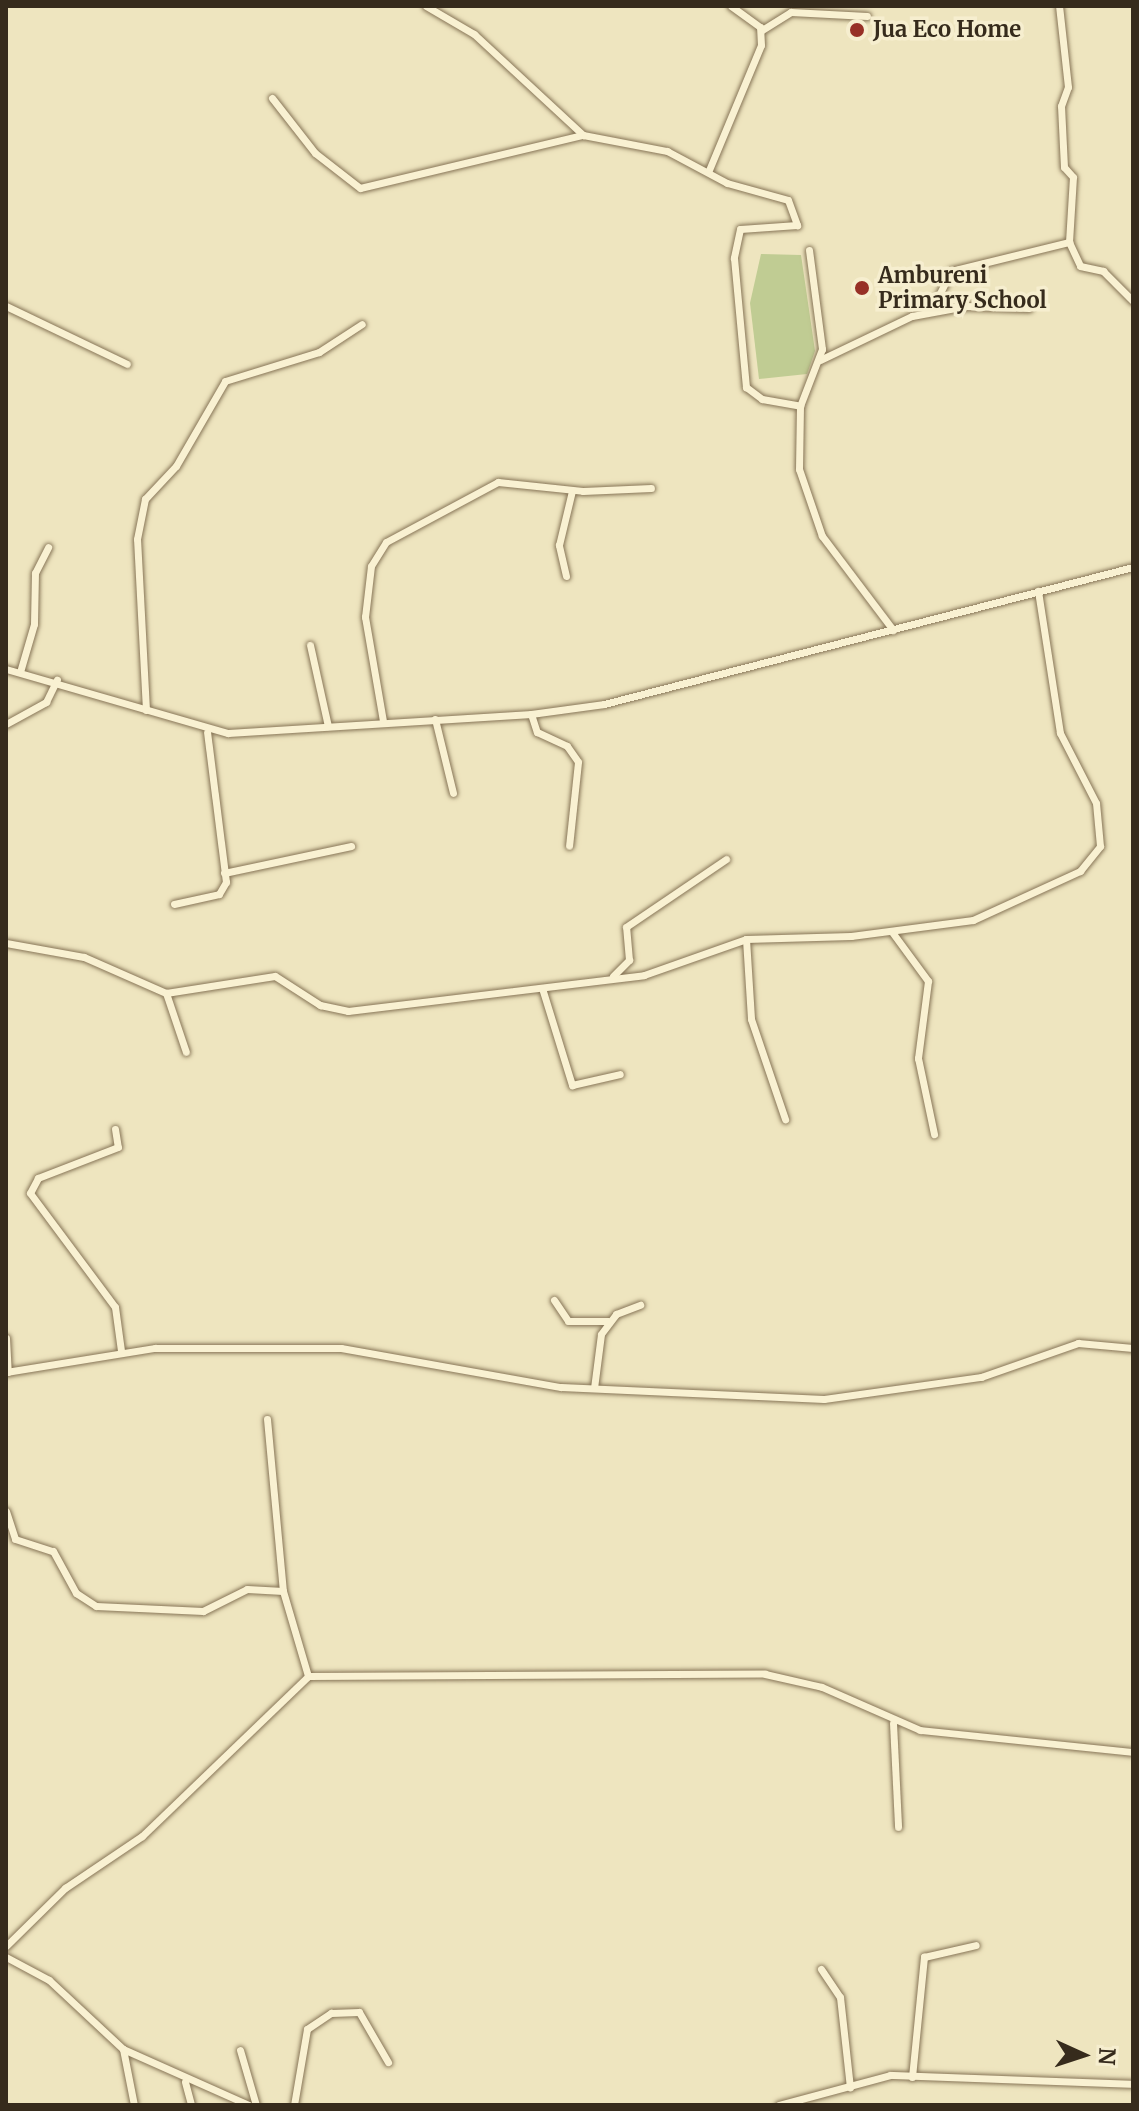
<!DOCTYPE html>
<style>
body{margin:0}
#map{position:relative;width:1139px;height:2111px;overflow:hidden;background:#eee5bf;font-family:Merriweather,serif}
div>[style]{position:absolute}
.green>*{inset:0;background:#c0cc93}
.roads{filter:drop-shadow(0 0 2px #877557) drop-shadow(0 0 2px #877557)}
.minor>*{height:7px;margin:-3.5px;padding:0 3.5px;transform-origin:3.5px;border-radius:3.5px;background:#f9f1d2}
.dots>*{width:22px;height:22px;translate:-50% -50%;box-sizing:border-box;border:4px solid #f6eecf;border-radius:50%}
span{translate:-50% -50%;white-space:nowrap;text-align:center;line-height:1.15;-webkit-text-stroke:7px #f6eecf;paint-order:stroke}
.poi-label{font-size:22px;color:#362b1c;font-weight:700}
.left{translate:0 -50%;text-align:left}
.frame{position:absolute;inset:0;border:8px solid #362b1c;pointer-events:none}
.north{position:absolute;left:1043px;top:2015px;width:80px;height:80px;-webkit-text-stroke:6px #f6eecf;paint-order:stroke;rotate:93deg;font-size:22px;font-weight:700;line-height:32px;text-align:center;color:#362b1c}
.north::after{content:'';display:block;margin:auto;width:28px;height:36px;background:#362b1c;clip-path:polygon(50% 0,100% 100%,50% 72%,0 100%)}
</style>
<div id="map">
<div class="green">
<i style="clip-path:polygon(761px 254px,801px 255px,815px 351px,807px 374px,759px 379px,750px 303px)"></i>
</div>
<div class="roads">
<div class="minor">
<i style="left:426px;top:6px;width:56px;rotate:30.3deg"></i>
<i style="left:474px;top:34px;width:149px;rotate:42.8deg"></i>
<i style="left:583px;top:135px;width:86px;rotate:10.8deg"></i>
<i style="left:667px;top:151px;width:68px;rotate:28.1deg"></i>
<i style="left:727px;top:183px;width:63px;rotate:15.6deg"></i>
<i style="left:788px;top:200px;width:27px;rotate:70deg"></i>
<i style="left:797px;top:225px;width:57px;rotate:176deg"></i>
<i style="left:740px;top:229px;width:30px;rotate:102deg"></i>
<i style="left:734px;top:258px;width:130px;rotate:84.7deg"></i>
<i style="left:746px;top:387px;width:20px;rotate:37deg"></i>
<i style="left:762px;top:399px;width:39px;rotate:10deg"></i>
<i style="left:762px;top:30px;width:34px;rotate:-32deg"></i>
<i style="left:791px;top:12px;width:76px;rotate:3deg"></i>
<i style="left:272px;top:98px;width:70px;rotate:52deg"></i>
<i style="left:315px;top:153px;width:57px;rotate:37.9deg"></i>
<i style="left:360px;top:188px;width:229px;rotate:-13.4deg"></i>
<i style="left:709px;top:170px;width:135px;rotate:-67.4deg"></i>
<i style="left:761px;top:45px;width:18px;rotate:-93deg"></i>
<i style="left:760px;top:27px;width:36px;rotate:-144deg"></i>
<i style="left:1069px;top:242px;width:26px;rotate:65deg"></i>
<i style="left:1080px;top:266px;width:24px;rotate:12deg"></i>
<i style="left:1103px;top:271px;width:42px;rotate:45deg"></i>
<i style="left:809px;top:250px;width:100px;rotate:82.5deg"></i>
<i style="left:822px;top:349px;width:61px;rotate:111.1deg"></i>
<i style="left:800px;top:406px;width:63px;rotate:90.9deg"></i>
<i style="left:799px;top:469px;width:71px;rotate:71.1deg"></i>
<i style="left:822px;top:536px;width:118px;rotate:52.9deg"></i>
<i style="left:6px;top:306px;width:134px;rotate:25.6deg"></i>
<i style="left:933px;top:307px;width:40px;rotate:-63.4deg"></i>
<i style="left:951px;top:271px;width:122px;rotate:-13.8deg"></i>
<i style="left:1069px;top:242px;width:65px;rotate:-86.5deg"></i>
<i style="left:1073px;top:177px;width:13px;rotate:-132deg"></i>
<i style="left:1064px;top:167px;width:61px;rotate:-92.8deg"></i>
<i style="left:1061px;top:106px;width:20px;rotate:-70deg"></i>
<i style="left:1068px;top:87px;width:81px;rotate:-96.3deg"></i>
<i style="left:820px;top:360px;width:102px;rotate:-25.6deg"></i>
<i style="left:912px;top:316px;width:55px;rotate:-10.5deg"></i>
<i style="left:966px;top:306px;width:63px;rotate:1.8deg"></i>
<i style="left:566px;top:576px;width:32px;rotate:-103deg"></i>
<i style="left:559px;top:545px;width:56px;rotate:-76.5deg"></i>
<i style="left:310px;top:645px;width:83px;rotate:77.5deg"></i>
<i style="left:6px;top:669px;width:231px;rotate:16.1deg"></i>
<i style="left:228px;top:733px;width:304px;rotate:-3.6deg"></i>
<i style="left:531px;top:714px;width:74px;rotate:-7.8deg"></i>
<i style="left:604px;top:704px;width:546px;rotate:-14.52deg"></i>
<i style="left:20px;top:672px;width:50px;rotate:-73.7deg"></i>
<i style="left:34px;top:624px;width:51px;rotate:-88.9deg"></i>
<i style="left:35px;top:573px;width:29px;rotate:-63deg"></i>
<i style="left:146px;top:710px;width:171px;rotate:-93deg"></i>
<i style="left:137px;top:539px;width:41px;rotate:-78.7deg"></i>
<i style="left:145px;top:499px;width:45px;rotate:-46.8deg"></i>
<i style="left:176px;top:466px;width:98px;rotate:-60deg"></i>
<i style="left:225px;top:381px;width:98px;rotate:-17.1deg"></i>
<i style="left:319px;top:352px;width:51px;rotate:-33.1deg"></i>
<i style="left:531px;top:714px;width:19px;rotate:72deg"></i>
<i style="left:537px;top:732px;width:33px;rotate:25deg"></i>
<i style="left:567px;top:746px;width:19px;rotate:55deg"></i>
<i style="left:578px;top:762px;width:84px;rotate:96.1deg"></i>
<i style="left:435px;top:719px;width:76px;rotate:76.3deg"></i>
<i style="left:383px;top:721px;width:106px;rotate:-99.8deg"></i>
<i style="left:365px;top:617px;width:51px;rotate:-83.3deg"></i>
<i style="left:371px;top:566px;width:28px;rotate:-58deg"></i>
<i style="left:386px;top:542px;width:127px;rotate:-28.2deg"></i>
<i style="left:498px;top:482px;width:85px;rotate:6deg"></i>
<i style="left:583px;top:491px;width:68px;rotate:-2.5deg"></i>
<i style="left:6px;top:724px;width:46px;rotate:-28.8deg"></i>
<i style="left:46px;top:702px;width:25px;rotate:-64deg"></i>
<i style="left:224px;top:873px;width:130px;rotate:-12deg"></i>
<i style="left:174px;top:904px;width:46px;rotate:-12.5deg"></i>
<i style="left:219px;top:894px;width:14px;rotate:-60deg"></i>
<i style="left:226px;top:882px;width:151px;rotate:-97.2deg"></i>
<i style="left:892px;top:932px;width:61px;rotate:53.7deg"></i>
<i style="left:928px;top:981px;width:78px;rotate:97.4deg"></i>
<i style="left:918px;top:1058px;width:78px;rotate:78.1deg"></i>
<i style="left:746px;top:939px;width:80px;rotate:86.4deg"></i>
<i style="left:751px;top:1019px;width:106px;rotate:71.2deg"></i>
<i style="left:6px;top:943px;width:79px;rotate:10.2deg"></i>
<i style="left:84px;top:957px;width:90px;rotate:23.7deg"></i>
<i style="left:166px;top:993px;width:110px;rotate:-8.9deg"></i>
<i style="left:275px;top:976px;width:54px;rotate:32.8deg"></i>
<i style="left:320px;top:1005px;width:29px;rotate:12deg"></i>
<i style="left:348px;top:1011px;width:298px;rotate:-6.9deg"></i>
<i style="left:644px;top:975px;width:108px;rotate:-19.4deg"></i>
<i style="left:746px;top:939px;width:105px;rotate:-1.6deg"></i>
<i style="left:851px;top:936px;width:123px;rotate:-7.5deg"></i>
<i style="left:973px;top:920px;width:118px;rotate:-24.6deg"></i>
<i style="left:1080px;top:871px;width:32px;rotate:-51deg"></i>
<i style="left:1100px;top:846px;width:43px;rotate:-95.3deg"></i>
<i style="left:1096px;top:803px;width:79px;rotate:-117.2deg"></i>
<i style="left:1060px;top:733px;width:144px;rotate:-98.8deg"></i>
<i style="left:613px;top:976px;width:23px;rotate:-45deg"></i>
<i style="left:629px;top:960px;width:33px;rotate:-95deg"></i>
<i style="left:626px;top:927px;width:121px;rotate:-34.2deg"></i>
<i style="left:542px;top:988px;width:102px;rotate:72.8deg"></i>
<i style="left:572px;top:1085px;width:49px;rotate:-12.9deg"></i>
<i style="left:166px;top:993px;width:62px;rotate:71.3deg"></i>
<i style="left:115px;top:1129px;width:18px;rotate:81deg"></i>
<i style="left:118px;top:1147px;width:86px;rotate:158.8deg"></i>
<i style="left:38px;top:1178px;width:17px;rotate:118deg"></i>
<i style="left:30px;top:1193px;width:142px;rotate:53.3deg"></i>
<i style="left:115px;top:1307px;width:44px;rotate:82.2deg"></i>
<i style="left:554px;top:1300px;width:25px;rotate:56deg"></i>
<i style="left:568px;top:1321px;width:40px"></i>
<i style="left:6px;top:1338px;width:34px;rotate:87deg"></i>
<i style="left:6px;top:1372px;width:151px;rotate:-9.2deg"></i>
<i style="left:155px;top:1348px;width:186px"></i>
<i style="left:341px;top:1348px;width:223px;rotate:10.1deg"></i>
<i style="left:561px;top:1387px;width:263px;rotate:2.6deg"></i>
<i style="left:824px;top:1399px;width:159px;rotate:-8deg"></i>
<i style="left:981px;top:1377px;width:103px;rotate:-19.3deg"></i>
<i style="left:1078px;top:1343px;width:55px;rotate:5.2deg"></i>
<i style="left:594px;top:1388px;width:54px;rotate:-82.6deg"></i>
<i style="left:601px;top:1334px;width:25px;rotate:-53deg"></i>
<i style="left:616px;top:1314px;width:26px;rotate:-21deg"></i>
<i style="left:267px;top:1419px;width:173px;rotate:84.7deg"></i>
<i style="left:283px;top:1591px;width:89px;rotate:73.6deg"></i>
<i style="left:6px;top:1511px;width:29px;rotate:72deg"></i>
<i style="left:15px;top:1539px;width:40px;rotate:18deg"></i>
<i style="left:53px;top:1551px;width:48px;rotate:61.3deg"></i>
<i style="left:76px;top:1593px;width:24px;rotate:33deg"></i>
<i style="left:96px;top:1606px;width:107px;rotate:2.7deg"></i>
<i style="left:203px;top:1611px;width:49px;rotate:-26.6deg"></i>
<i style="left:247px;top:1589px;width:36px;rotate:3deg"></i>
<i style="left:893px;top:1723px;width:104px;rotate:87.2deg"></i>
<i style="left:6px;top:1946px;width:83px;rotate:-44.5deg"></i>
<i style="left:65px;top:1888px;width:93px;rotate:-34deg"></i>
<i style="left:142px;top:1836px;width:231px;rotate:-43.9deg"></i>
<i style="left:308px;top:1676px;width:457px;rotate:-0.3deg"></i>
<i style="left:765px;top:1674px;width:58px;rotate:12.8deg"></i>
<i style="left:822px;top:1687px;width:107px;rotate:23.7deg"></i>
<i style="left:920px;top:1730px;width:214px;rotate:5.9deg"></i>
<i style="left:6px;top:1957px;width:49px;rotate:28.1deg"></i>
<i style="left:49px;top:1980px;width:101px;rotate:43deg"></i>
<i style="left:123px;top:2049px;width:138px;rotate:24deg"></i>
<i style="left:821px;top:1969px;width:34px;rotate:56deg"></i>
<i style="left:840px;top:1997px;width:91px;rotate:83.7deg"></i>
<i style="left:123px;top:2049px;width:57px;rotate:78.9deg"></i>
<i style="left:240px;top:2050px;width:57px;rotate:73.8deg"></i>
<i style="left:912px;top:2077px;width:121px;rotate:-84.3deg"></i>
<i style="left:924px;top:1957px;width:53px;rotate:-13deg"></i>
<i style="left:185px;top:2082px;width:24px;rotate:75deg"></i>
<i style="left:294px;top:2105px;width:77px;rotate:-80.3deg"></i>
<i style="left:307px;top:2029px;width:29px;rotate:-34deg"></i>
<i style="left:331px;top:2013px;width:28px;rotate:-2deg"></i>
<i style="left:359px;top:2012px;width:58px;rotate:59.9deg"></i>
<i style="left:779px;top:2105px;width:115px;rotate:-15.1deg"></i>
<i style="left:890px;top:2075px;width:243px;rotate:2.1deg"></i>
</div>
</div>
<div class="dots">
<i style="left:857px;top:30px;background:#973026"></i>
<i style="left:862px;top:288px;background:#973026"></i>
</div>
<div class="poi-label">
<span class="left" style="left:873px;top:30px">Jua Eco Home</span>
<span class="left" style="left:878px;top:288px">Ambureni<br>Primary School</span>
</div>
<div class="frame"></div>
<div class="north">N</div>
</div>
